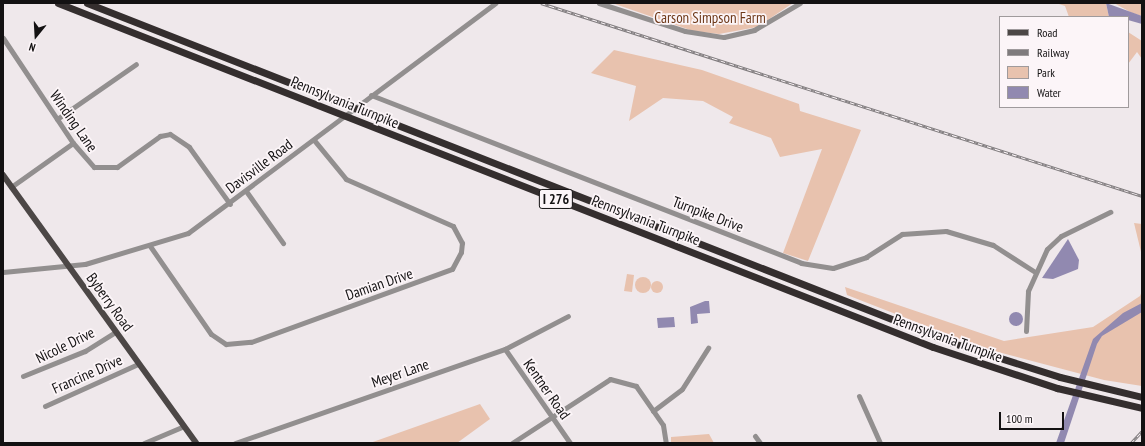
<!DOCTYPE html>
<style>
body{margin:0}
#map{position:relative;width:1145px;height:446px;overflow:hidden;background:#efe8eb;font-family:"PT Sans Narrow",sans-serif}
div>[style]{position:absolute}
.green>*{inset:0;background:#e8c2ae}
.round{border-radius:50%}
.water>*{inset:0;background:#9189b0}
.minor>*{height:5px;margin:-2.5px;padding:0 2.5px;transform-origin:2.5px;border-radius:2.5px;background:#928f8f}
.major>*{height:6px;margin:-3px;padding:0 3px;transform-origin:3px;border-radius:3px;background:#4c4746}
.highway>*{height:7px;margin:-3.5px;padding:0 3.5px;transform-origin:3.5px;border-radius:3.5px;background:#342e2e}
.rail>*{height:3px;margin-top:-1.5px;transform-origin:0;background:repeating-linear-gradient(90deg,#fcf5f8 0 4.5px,#7f7b7d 0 9px);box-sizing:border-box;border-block:1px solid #7f7b7d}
span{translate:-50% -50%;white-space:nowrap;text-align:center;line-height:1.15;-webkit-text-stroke:3.5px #fcf5f8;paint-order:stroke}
.shield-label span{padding:1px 3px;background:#fcf5f8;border:1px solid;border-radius:3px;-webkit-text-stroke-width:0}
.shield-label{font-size:14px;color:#131112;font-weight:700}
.park-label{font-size:15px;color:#6f3a1a}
.street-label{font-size:15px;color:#131112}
.frame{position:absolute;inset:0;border:4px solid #131112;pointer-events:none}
.legend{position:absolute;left:999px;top:16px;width:130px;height:92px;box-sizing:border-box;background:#fcf5f8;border:1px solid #9f9a9c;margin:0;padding:5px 7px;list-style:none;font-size:12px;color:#131112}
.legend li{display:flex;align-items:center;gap:8px;height:20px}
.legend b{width:20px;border:1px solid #9f9a9c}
.north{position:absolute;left:16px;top:16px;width:40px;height:40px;-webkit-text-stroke:3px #fcf5f8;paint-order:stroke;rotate:198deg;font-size:11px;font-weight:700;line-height:16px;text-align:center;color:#131112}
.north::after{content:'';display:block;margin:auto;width:14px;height:18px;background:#131112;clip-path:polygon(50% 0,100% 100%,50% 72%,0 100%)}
.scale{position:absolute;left:999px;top:412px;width:65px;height:18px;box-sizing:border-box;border:2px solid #131112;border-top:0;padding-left:5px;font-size:12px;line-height:14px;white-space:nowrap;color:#131112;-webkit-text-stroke:3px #fcf5f8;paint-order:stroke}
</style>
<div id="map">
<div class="green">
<i style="clip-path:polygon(612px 3px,793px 3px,757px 27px,719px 34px,693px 31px)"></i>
<i style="clip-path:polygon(1056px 3px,1106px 3px,1109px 17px,1069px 17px,1065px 6px)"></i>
<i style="clip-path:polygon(1114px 3px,1142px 3px,1142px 16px,1132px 13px)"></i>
<i style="clip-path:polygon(1128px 32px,1142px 41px,1142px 59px,1137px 52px,1128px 64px)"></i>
<i style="clip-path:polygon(614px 50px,702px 70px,799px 104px,800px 111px,861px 130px,808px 261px,783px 253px,822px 149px,780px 157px,771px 138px,729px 123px,733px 117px,703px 101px,663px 98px,629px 121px,636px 86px,591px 73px)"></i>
<i style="clip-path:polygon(1134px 223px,1142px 224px,1142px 256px)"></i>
<i style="clip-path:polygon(627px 274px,634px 275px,632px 292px,624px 291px)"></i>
<i class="round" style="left:635px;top:277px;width:16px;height:16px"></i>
<i class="round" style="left:651px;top:281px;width:12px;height:12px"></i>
<i style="clip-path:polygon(845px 287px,1004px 341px,1093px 327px,1140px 296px,1142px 291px,1142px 386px,1104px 380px,983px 348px,847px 295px)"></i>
<i style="clip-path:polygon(480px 404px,490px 419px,457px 443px,370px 443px)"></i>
<i style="clip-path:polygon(709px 434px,714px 443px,671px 443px,671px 437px)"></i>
</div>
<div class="water">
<i style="clip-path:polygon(1106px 3px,1142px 16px,1142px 24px,1128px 20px,1128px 17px,1109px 17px)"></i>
<i style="clip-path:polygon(1068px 239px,1079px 260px,1078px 269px,1053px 279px,1042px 278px)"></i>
<i style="clip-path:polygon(705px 301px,709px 301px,710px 313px,697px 314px,698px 323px,691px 324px,690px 307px)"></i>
<i style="clip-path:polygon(1142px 303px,1142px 312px,1102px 336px,1097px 344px,1064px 443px,1056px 443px,1093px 339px,1123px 313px)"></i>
<i class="round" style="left:1009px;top:312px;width:14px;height:14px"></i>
<i style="clip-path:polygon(674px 317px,675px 327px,658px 328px,657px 318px)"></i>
</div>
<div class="minor">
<i style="left:599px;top:3px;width:90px;rotate:18deg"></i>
<i style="left:685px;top:31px;width:39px;rotate:9deg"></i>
<i style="left:724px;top:37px;width:31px;rotate:-13deg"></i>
<i style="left:754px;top:30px;width:53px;rotate:-30.4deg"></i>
<i style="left:3px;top:38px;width:126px;rotate:56.3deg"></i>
<i style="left:73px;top:143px;width:32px;rotate:49deg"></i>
<i style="left:94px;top:167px;width:23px"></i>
<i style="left:117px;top:167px;width:53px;rotate:-35.8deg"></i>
<i style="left:160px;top:136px;width:10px;rotate:-11deg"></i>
<i style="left:170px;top:134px;width:23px;rotate:34deg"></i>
<i style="left:189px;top:147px;width:70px;rotate:54.3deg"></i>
<i style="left:371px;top:95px;width:462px;rotate:21.3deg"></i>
<i style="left:801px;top:263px;width:32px;rotate:9deg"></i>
<i style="left:833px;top:268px;width:35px;rotate:-18deg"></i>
<i style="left:866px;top:257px;width:43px;rotate:-32.6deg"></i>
<i style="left:902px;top:234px;width:44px;rotate:-3.9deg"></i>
<i style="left:946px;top:231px;width:49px;rotate:16.6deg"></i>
<i style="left:993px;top:245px;width:50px;rotate:32.7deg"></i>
<i style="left:57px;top:119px;width:96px;rotate:-34.8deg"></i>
<i style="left:11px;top:187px;width:76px;rotate:-35.4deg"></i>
<i style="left:246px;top:191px;width:64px;rotate:54.6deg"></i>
<i style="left:150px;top:246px;width:107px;rotate:55.3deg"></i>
<i style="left:211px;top:334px;width:18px;rotate:34deg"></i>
<i style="left:226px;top:344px;width:25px;rotate:-5deg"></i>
<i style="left:251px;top:342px;width:214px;rotate:-20deg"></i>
<i style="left:452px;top:269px;width:19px;rotate:-62deg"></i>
<i style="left:461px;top:252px;width:9px;rotate:-84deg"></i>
<i style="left:462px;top:243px;width:19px;rotate:-118deg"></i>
<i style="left:453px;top:226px;width:117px;rotate:-156.3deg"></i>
<i style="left:346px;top:179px;width:50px;rotate:-129.4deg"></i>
<i style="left:3px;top:272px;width:82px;rotate:-5.6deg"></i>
<i style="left:85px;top:264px;width:108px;rotate:-16.8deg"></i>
<i style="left:188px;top:233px;width:384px;rotate:-36.8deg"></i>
<i style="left:1026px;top:331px;width:40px;rotate:-87.1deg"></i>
<i style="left:1028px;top:291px;width:46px;rotate:-65.7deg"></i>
<i style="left:1047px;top:249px;width:19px;rotate:-43deg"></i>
<i style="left:1061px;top:236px;width:55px;rotate:-26.1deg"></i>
<i style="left:505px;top:349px;width:114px;rotate:55.3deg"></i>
<i style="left:23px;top:376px;width:67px;rotate:-22deg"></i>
<i style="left:85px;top:351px;width:36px;rotate:-32deg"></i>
<i style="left:859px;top:396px;width:51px;rotate:65.9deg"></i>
<i style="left:45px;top:406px;width:102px;rotate:-24.3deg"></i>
<i style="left:653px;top:411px;width:36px;rotate:-37deg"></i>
<i style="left:682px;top:389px;width:49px;rotate:-57.6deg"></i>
<i style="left:755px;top:436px;width:9px;rotate:54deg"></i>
<i style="left:144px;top:443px;width:43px;rotate:-23deg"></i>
<i style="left:235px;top:443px;width:286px;rotate:-19.2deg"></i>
<i style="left:505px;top:349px;width:71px;rotate:-27.6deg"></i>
<i style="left:512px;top:443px;width:117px;rotate:-33.1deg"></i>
<i style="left:610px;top:379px;width:27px;rotate:15deg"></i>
<i style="left:636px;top:386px;width:47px;rotate:55.3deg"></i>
<i style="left:663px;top:425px;width:18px;rotate:81deg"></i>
</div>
<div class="major">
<i style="left:3px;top:175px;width:330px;rotate:54.2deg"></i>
</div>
<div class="highway">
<i style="left:58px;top:3px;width:940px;rotate:21.46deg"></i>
<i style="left:933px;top:347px;width:131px;rotate:18.3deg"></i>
<i style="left:1057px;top:388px;width:87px;rotate:13.2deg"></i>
<i style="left:87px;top:3px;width:930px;rotate:21.44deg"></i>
<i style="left:953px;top:343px;width:112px;rotate:17.6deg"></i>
<i style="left:1060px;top:377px;width:84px;rotate:13.7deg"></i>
</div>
<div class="rail">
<i style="left:541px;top:3px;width:631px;rotate:17.8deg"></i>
<i style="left:1131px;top:443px;width:16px;rotate:-47deg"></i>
</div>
<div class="shield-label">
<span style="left:556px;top:199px">I 276</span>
</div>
<div class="park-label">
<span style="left:710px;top:18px">Carson Simpson Farm</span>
</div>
<div class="street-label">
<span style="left:345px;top:102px;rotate:22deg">Pennsylvania Turnpike</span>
<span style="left:74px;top:121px;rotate:55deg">Winding Lane</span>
<span style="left:259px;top:166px;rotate:-37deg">Davisville Road</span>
<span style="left:708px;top:214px;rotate:21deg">Turnpike Drive</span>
<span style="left:646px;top:220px;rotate:21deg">Pennsylvania Turnpike</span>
<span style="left:379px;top:284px;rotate:-19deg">Damian Drive</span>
<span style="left:110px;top:302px;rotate:54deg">Byberry Road</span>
<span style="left:948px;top:338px;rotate:20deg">Pennsylvania Turnpike</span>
<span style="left:65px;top:345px;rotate:-26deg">Nicole Drive</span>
<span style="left:400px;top:373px;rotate:-19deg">Meyer Lane</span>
<span style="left:87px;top:374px;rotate:-24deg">Francine Drive</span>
<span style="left:547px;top:389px;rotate:55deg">Kentner Road</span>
</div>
<div class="frame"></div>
<ul class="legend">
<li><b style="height:5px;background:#4c4746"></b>Road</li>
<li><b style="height:5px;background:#7f7b7d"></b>Railway</li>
<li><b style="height:11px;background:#e8c2ae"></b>Park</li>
<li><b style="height:11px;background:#9189b0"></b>Water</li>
</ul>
<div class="north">N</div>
<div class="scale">100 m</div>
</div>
